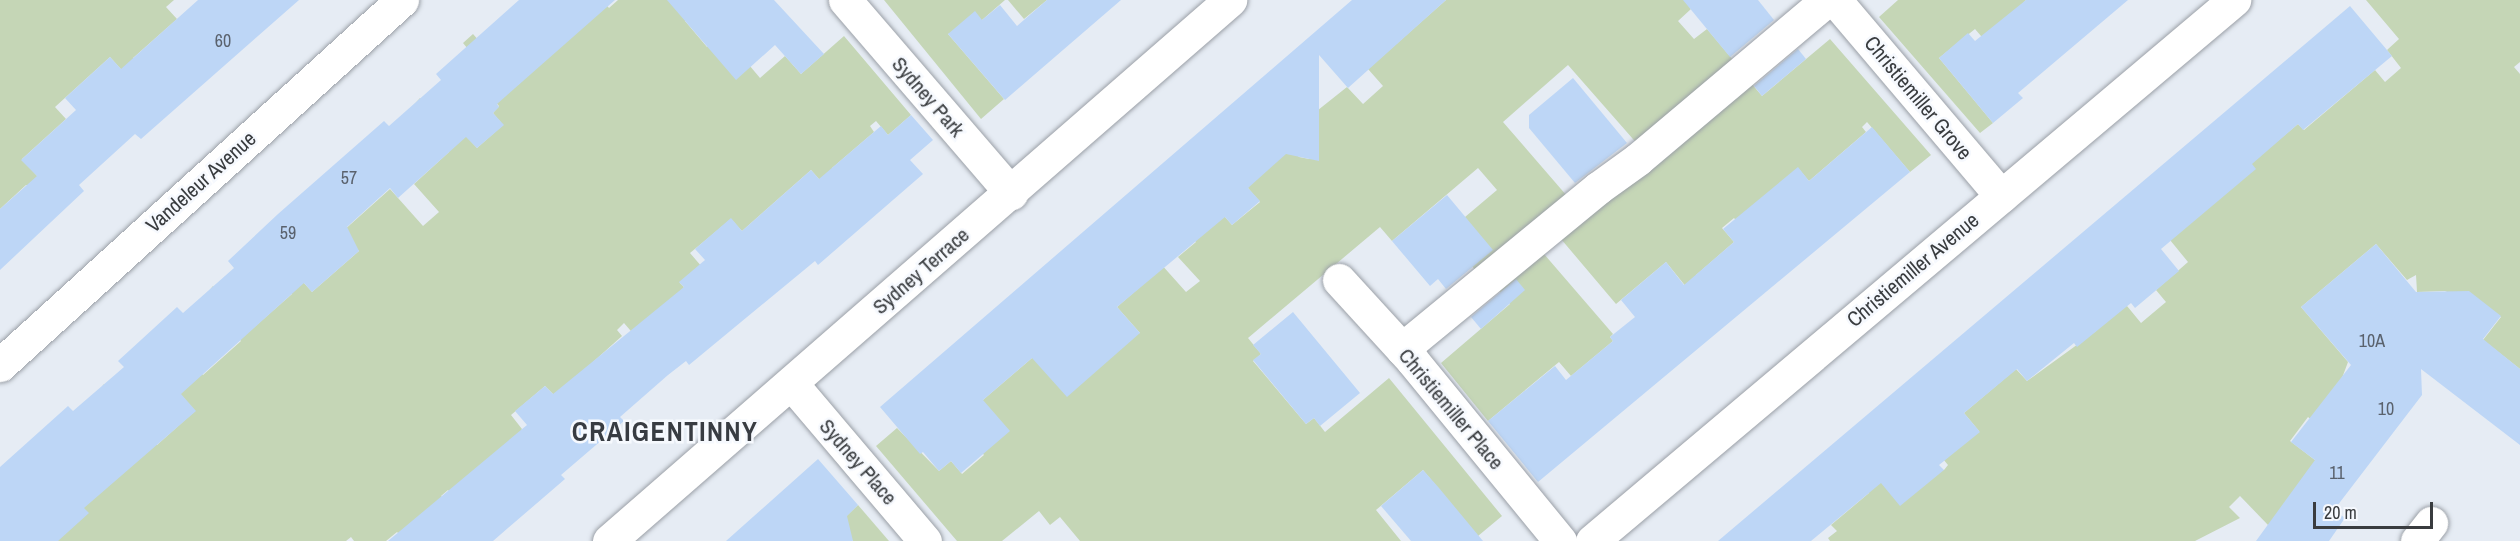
<!DOCTYPE html>
<style>
body{margin:0}
#map{position:relative;width:2520px;height:541px;overflow:hidden;background:#e6ecf4;font-family:"Archivo Narrow",sans-serif}
div>[style]{position:absolute}
.green>*{inset:0;background:#c5d6b6}
.building>*{inset:0;background:#bdd6f6}
.roads{filter:drop-shadow(0 0 2px #9ba0a7) drop-shadow(0 0 2px #9ba0a7)}
.minor>*{height:33px;margin:-16.5px;padding:0 16.5px;transform-origin:16.5px;border-radius:16.5px;background:#fff}
span{translate:-50% -50%;white-space:nowrap;text-align:center;line-height:1.15;-webkit-text-stroke:5px #f6f9fe;paint-order:stroke}
.number-label{font-size:18px;color:#5a626d}
.number-label span{-webkit-text-stroke-width:0}
.street-label{font-size:21px;color:#393c3f}
.district-label{font-size:27px;color:#383c42;font-weight:700;letter-spacing:1.5px}
.scale{position:absolute;left:2313px;top:502px;width:120px;height:27px;box-sizing:border-box;border:3px solid #393c3f;border-top:0;padding-left:8px;font-size:18px;line-height:21px;white-space:nowrap;color:#393c3f;-webkit-text-stroke:4px #f6f9fe;paint-order:stroke}
</style>
<div id="map">
<div class="green">
<i style="clip-path:polygon(0 0,174px 0,166px 7px,177px 19px,133px 58px,158px 86px,146px 97px,110px 57px,55px 107px,66px 119px,22px 159px,47px 187px,26px 185px,0 209px)"></i>
<i style="clip-path:polygon(602px 0,609px 8px,618px 0,693px 0,685px 21px,707px 47px,723px 34px,760px 78px,785px 56px,801px 74px,844px 36px,911px 115px,888px 135px,876px 121px,870px 126px,874px 132px,832px 168px,840px 203px,811px 170px,742px 231px,731px 219px,690px 253px,744px 316px,679px 282px,684px 287px,648px 351px,624px 323px,617px 330px,622px 336px,555px 396px,545px 386px,511px 415px,522px 429px,472px 518px,448px 490px,441px 496px,447px 502px,404px 539px,397px 532px,386px 541px,354px 541px,351px 537px,346px 541px,58px 541px,45px 464px,104px 384px,157px 445px,195px 411px,137px 344px,173px 342px,203px 375px,241px 341px,203px 298px,213px 286px,252px 329px,292px 294px,272px 247px,312px 292px,359px 251px,342px 232px,390px 189px,423px 226px,439px 212px,414px 184px,449px 152px,410px 109px,420px 98px,459px 142px,466px 136px,477px 148px,503px 125px,493px 113px,499px 106px,471px 75px,482px 66px,463px 43px,473px 34px,518px 85px)"></i>
<i style="clip-path:polygon(884px 0,1005px 0,982px 20px,948px 34px,1004px 99px,981px 119px)"></i>
<i style="clip-path:polygon(1008px 0,1047px 0,1024px 19px)"></i>
<i style="clip-path:polygon(1446px 0,1684px 0,1691px 9px,1678px 21px,1694px 39px,1707px 29px,1738px 66px,1640px 147px,1568px 65px,1503px 122px,1567px 196px,1477px 272px,1464px 257px,1465px 217px,1497px 190px,1478px 168px,1392px 241px,1380px 227px,1248px 338px,1261px 354px,1253px 361px,1306px 424px,1314px 418px,1325px 432px,1389px 378px,1502px 516px,1478px 536px,1423px 470px,1376px 510px,1401px 541px,1080px 541px,1060px 517px,1050px 525px,1039px 511px,1002px 541px,957px 541px,876px 446px,897px 428px,939px 471px,951px 461px,962px 474px,984px 455px,956px 423px,1032px 358px,1140px 333px,1117px 307px,1140px 287px,1152px 254px,1186px 292px,1200px 281px,1178px 257px,1196px 242px,1183px 226px,1212px 202px,1232px 225px,1260px 202px,1248px 188px,1263px 116px,1299px 157px,1309px 159px,1319px 150px,1303px 122px,1347px 87px,1363px 104px,1383px 86px,1368px 69px)"></i>
<i style="clip-path:polygon(1898px 0,2026px 0,1987px 43px,1975px 29px,1939px 58px,1993px 123px,1980px 133px,1879px 17px)"></i>
<i style="clip-path:polygon(2366px 0,2520px 0,2520px 62px,2514px 67px,2520px 74px,2520px 369px,2483px 340px,2501px 317px,2445px 291px,2417px 292px,2416px 275px,2407px 280px,2376px 244px,2301px 307px,2348px 362px,2323px 429px,2308px 417px,2290px 441px,2328px 470px,2268px 525px,2240px 496px,2229px 507px,2240px 518px,2195px 541px,1830px 541px,1828px 538px,1837px 531px,1831px 525px,1869px 493px,1853px 472px,1944px 470px,1948px 465px,1914px 424px,1979px 431px,1964px 413px,2016px 369px,2027px 381px,2096px 331px,2113px 289px,2141px 323px,2166px 302px,2156px 290px,2188px 262px,2170px 240px,2251px 163px,2298px 124px,2304px 130px,2375px 70px,2385px 82px,2401px 68px,2387px 50px,2399px 39px)"></i>
<i style="clip-path:polygon(1830px 39px,1931px 155px,1910px 172px,1867px 122px,1862px 127px,1866px 132px,1809px 181px,1798px 168px,1766px 256px,1734px 218px,1722px 228px,1734px 242px,1696px 275px,1704px 309px,1666px 262px,1616px 304px,1561px 239px,1544px 254px,1613px 334px,1610px 337px,1613px 341px,1571px 376px,1559px 362px,1488px 421px,1441px 363px,1510px 304px,1495px 286px,1746px 77px,1762px 96px)"></i>
<i style="clip-path:polygon(858px 505px,889px 541px,853px 541px,838px 524px)"></i>
</div>
<div class="building">
<i style="clip-path:polygon(198px 0,299px 0,141px 139px,135px 134px,79px 185px,84px 191px,0 270px,0 209px,37px 176px,21px 160px,76px 110px,65px 98px,110px 57px,121px 69px)"></i>
<i style="clip-path:polygon(519px 0,615px 0,497px 104px,499px 107px,493px 113px,504px 125px,477px 148px,466px 137px,398px 198px,390px 188px,347px 227px,359px 251px,312px 292px,304px 283px,181px 394px,196px 411px,84px 508px,89px 513px,58px 541px,0 541px,0 467px,68px 406px,73px 411px,124px 367px,118px 361px,177px 307px,183px 313px,234px 268px,228px 261px,278px 214px,384px 121px,389px 126px,441px 80px,436px 74px)"></i>
<i style="clip-path:polygon(667px 0,774px 0,824px 54px,801px 74px,775px 45px,736px 80px)"></i>
<i style="clip-path:polygon(1047px 0,1121px 0,1005px 100px,948px 34px,975px 11px,982px 20px,1000px 5px,1017px 26px)"></i>
<i style="clip-path:polygon(1352px 0,1446px 0,1348px 88px,1319px 55px,1319px 161px,1286px 154px,1248px 188px,1260px 201px,1232px 225px,1225px 217px,1117px 307px,1140px 333px,1067px 397px,1032px 358px,983px 400px,1010px 431px,961px 473px,951px 461px,939px 471px,923px 452px,920px 454px,880px 407px)"></i>
<i style="clip-path:polygon(1683px 0,1758px 0,1774px 20px,1730px 57px)"></i>
<i style="clip-path:polygon(2026px 0,2128px 0,2018px 93px,2023px 98px,1993px 123px,1939px 58px,1968px 33px,1975px 41px)"></i>
<i style="clip-path:polygon(2350px 6px,2392px 56px,2303px 130px,2298px 124px,2252px 164px,2256px 169px,2161px 249px,2179px 271px,2135px 308px,2131px 303px,2077px 347px,2074px 343px,2027px 381px,2017px 369px,1964px 413px,1980px 432px,1939px 465px,1944px 470px,1900px 506px,1881px 483px,1811px 541px,1718px 541px)"></i>
<i style="clip-path:polygon(1798px 49px,1806px 59px,1762px 96px,1754px 86px)"></i>
<i style="clip-path:polygon(1573px 78px,1627px 143px,1575px 183px,1529px 128px,1529px 115px)"></i>
<i style="clip-path:polygon(911px 115px,933px 140px,910px 160px,923px 174px,818px 265px,815px 261px,689px 365px,686px 361px,668px 375px,620px 417px,624px 421px,561px 475px,565px 479px,493px 541px,388px 541px,527px 425px,515px 411px,545px 386px,553px 394px,684px 287px,679px 282px,705px 260px,695px 249px,731px 218px,742px 231px,811px 170px,819px 179px,881px 126px,888px 135px)"></i>
<i style="clip-path:polygon(1872px 127px,1910px 172px,1538px 482px,1488px 421px,1555px 366px,1566px 380px,1613px 341px,1610px 337px,1635px 317px,1621px 300px,1666px 262px,1684px 285px,1734px 242px,1723px 229px,1798px 167px,1809px 181px)"></i>
<i style="clip-path:polygon(1447px 195px,1493px 250px,1446px 289px,1438px 279px,1430px 286px,1392px 241px)"></i>
<i style="clip-path:polygon(2376px 244px,2416px 292px,2469px 291px,2501px 316px,2483px 339px,2520px 369px,2520px 445px,2421px 369px,2422px 395px,2334px 510px,2345px 518px,2329px 541px,2256px 541px,2315px 460px,2291px 442px,2351px 365px,2301px 307px)"></i>
<i style="clip-path:polygon(1516px 279px,1525px 290px,1481px 329px,1471px 317px)"></i>
<i style="clip-path:polygon(1293px 312px,1360px 393px,1320px 426px,1314px 418px,1306px 424px,1253px 360px,1261px 354px,1253px 345px)"></i>
<i style="clip-path:polygon(818px 459px,858px 505px,847px 516px,853px 541px,726px 541px)"></i>
<i style="clip-path:polygon(1423px 470px,1439px 488px,1483px 541px,1411px 541px,1381px 506px)"></i>
</div>
<div class="roads">
<div class="minor">
<i style="left:845px;top:0;width:255px;rotate:49.3deg"></i>
<i style="left:1835px;top:0;width:257px;rotate:49.7deg"></i>
<i style="left:1339px;top:280px;width:108px;rotate:47.6deg"></i>
<i style="left:1412px;top:360px;width:234px;rotate:50.7deg"></i>
<i style="left:1402px;top:349px;width:254px;rotate:-39.4deg"></i>
<i style="left:1598px;top:188px;width:49px;rotate:-35.9deg"></i>
<i style="left:1638px;top:159px;width:247px;rotate:-40.1deg"></i>
<i style="left:0;top:365px;width:543px;rotate:-42.24deg"></i>
<i style="left:791px;top:383px;width:207px;rotate:49.7deg"></i>
<i style="left:609px;top:541px;width:824px;rotate:-41.06deg"></i>
<i style="left:1592px;top:541px;width:840px;rotate:-40.12deg"></i>
<i style="left:2417px;top:541px;width:23px;rotate:-52deg"></i>
</div>
</div>
<div class="number-label">
<span style="left:223px;top:41px">60</span>
<span style="left:349px;top:178px">57</span>
<span style="left:288px;top:233px">59</span>
<span style="left:2372px;top:341px">10A</span>
<span style="left:2386px;top:409px">10</span>
<span style="left:2337px;top:473px">11</span>
</div>
<div class="street-label">
<span style="left:928px;top:97px;rotate:49deg">Sydney Park</span>
<span style="left:1918px;top:98px;rotate:50deg">Christiemiller Grove</span>
<span style="left:201px;top:182px;rotate:-42deg">Vandeleur Avenue</span>
<span style="left:1913px;top:270px;rotate:-40deg">Christiemiller Avenue</span>
<span style="left:921px;top:271px;rotate:-41deg">Sydney Terrace</span>
<span style="left:1451px;top:409px;rotate:50deg">Christiemiller Place</span>
<span style="left:858px;top:462px;rotate:49deg">Sydney Place</span>
</div>
<div class="district-label">
<span style="left:665px;top:432px">CRAIGENTINNY</span>
</div>
<div class="scale">20 m</div>
</div>
